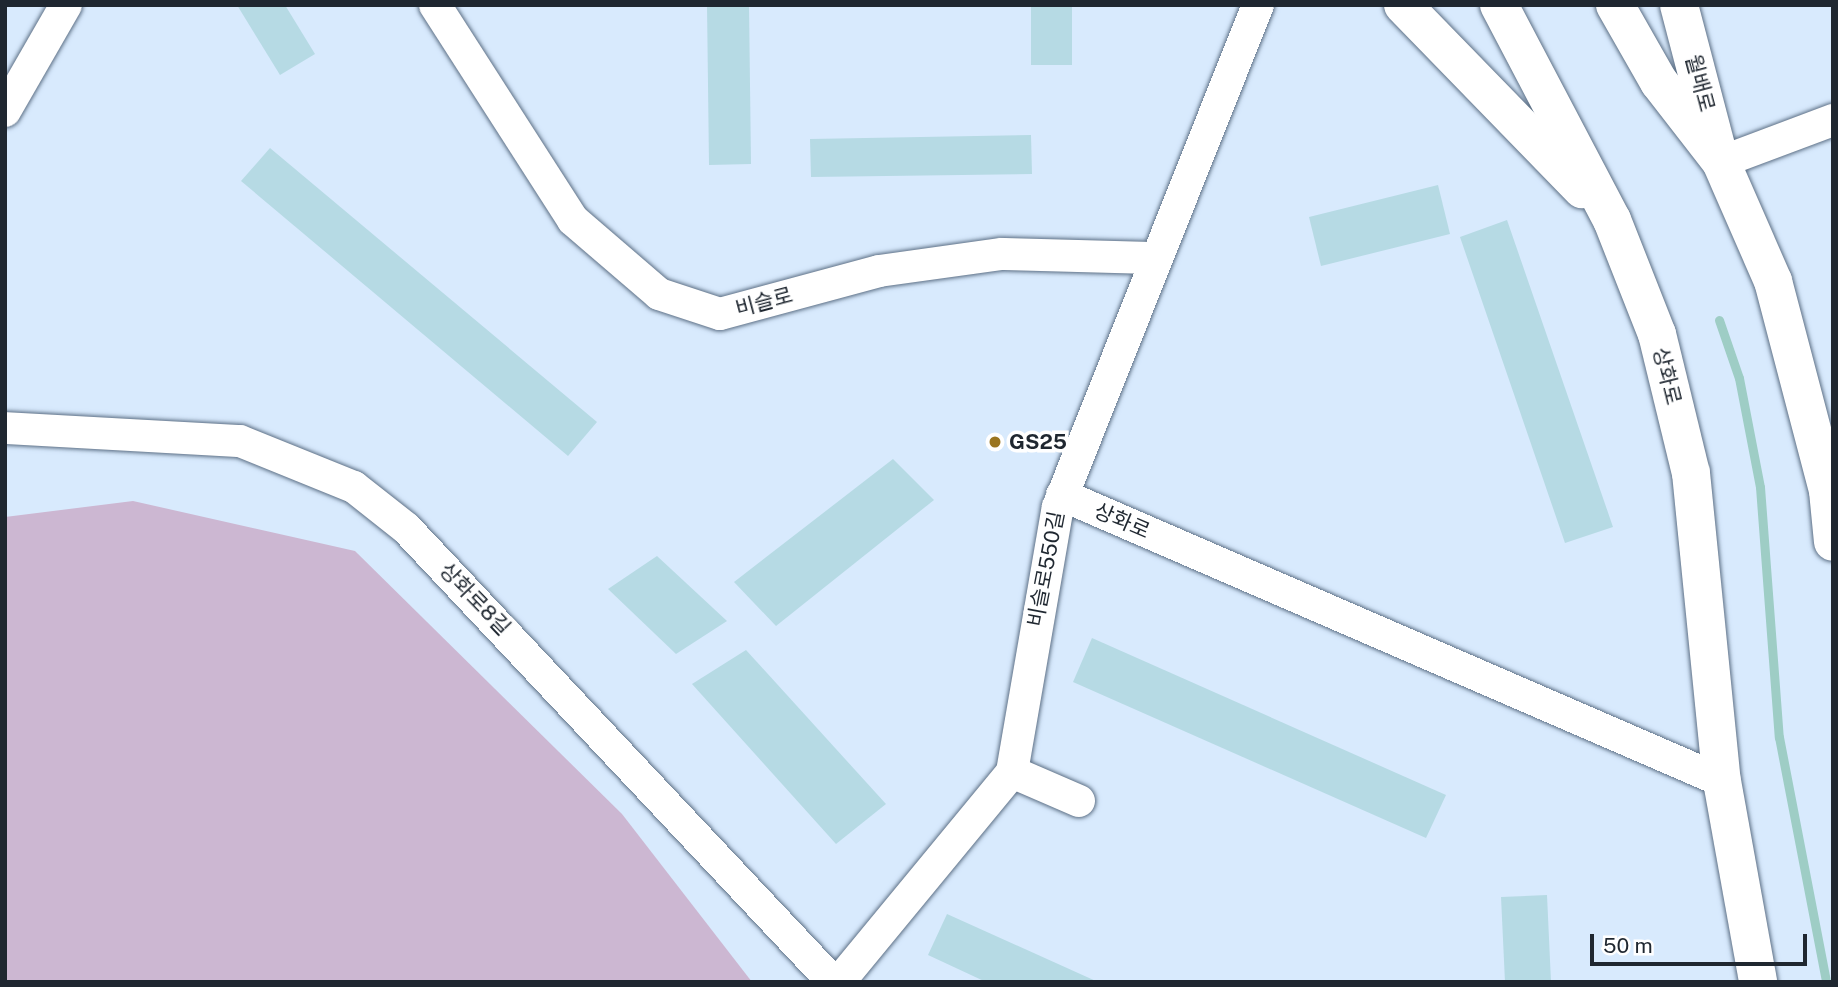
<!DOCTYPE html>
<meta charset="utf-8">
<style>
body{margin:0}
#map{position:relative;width:1838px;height:987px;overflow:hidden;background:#d8eafd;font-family:"Public Sans","Noto Sans KR",sans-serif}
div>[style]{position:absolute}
.green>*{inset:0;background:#ccb7d2}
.stream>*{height:9px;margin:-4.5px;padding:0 4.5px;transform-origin:4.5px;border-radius:4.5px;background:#9ecdc5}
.building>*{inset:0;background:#b6dae4}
.roads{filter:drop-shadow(0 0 2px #5d7086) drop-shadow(0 0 2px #5d7086)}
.minor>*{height:32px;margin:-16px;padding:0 16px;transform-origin:16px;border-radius:16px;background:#fff}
.major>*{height:38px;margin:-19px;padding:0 19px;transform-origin:19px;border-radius:19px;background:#fff}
.dots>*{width:19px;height:19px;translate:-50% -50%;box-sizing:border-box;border:4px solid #fff;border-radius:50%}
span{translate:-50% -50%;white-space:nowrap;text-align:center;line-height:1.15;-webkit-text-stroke:7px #fff;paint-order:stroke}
.street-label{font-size:21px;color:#1f2730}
.poi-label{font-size:21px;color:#1f2730;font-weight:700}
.left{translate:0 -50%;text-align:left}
.frame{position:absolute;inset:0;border:7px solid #1f2730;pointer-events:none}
.scale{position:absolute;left:1590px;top:934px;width:217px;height:32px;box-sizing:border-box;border:4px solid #1f2730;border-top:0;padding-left:9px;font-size:21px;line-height:24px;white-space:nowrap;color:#1f2730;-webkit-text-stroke:5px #fff;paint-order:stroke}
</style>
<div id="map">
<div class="green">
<i style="clip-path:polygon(133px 501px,355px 551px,622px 814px,752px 982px,5px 982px,5px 517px)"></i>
</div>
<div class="stream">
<i style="left:1719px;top:320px;width:61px;rotate:71deg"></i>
<i style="left:1739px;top:378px;width:111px;rotate:79.1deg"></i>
<i style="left:1760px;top:487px;width:251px;rotate:85.7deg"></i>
<i style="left:1779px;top:737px;width:249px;rotate:79.1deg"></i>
</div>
<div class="building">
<i style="clip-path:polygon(237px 5px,285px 5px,315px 54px,280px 75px)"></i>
<i style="clip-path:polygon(707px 5px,749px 5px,751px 164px,709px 165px)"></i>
<i style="clip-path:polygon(1031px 5px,1072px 5px,1072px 65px,1031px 65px)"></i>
<i style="clip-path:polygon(1031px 135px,1032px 174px,811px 177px,810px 139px)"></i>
<i style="clip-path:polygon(270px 148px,597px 422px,568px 456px,241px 181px)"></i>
<i style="clip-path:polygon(1438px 185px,1450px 234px,1321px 266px,1309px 217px)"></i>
<i style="clip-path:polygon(1507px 220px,1613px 527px,1565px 543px,1460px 237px)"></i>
<i style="clip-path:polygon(893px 459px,934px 500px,776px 626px,734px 582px)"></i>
<i style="clip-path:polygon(657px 556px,727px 621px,676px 654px,608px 589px)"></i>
<i style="clip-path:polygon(1092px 638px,1446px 795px,1426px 838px,1073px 682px)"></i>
<i style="clip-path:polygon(746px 650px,886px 804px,836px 844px,692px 684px)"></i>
<i style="clip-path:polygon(1547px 895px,1551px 982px,1505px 982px,1501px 897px)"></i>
<i style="clip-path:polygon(947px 914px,1098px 982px,986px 982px,928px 955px)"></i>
</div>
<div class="roads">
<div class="minor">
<i style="left:435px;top:5px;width:255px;rotate:57.3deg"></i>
<i style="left:573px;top:220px;width:113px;rotate:40.7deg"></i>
<i style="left:659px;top:294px;width:64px;rotate:18.2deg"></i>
<i style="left:720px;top:314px;width:165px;rotate:-15.1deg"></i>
<i style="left:879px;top:271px;width:124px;rotate:-7.9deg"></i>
<i style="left:1002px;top:254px;width:152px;rotate:1.5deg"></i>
<i style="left:5px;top:111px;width:122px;rotate:-60.1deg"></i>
<i style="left:1721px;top:162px;width:120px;rotate:-20.6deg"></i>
<i style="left:5px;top:428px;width:235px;rotate:3.2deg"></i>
<i style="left:240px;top:441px;width:123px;rotate:22deg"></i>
<i style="left:354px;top:487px;width:66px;rotate:38.3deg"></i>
<i style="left:406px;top:528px;width:623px;rotate:46.76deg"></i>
<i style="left:1062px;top:495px;width:719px;rotate:23.43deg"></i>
<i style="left:1012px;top:772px;width:73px;rotate:23.4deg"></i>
<i style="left:839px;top:982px;width:272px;rotate:-50.5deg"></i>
<i style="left:1012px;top:772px;width:269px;rotate:-80.2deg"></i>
<i style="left:1058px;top:507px;width:540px;rotate:-68.28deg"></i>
</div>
<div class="major">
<i style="left:1403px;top:5px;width:257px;rotate:45.8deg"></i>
<i style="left:1499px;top:5px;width:243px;rotate:62.3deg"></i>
<i style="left:1612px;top:220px;width:123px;rotate:68.5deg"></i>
<i style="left:1657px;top:334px;width:143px;rotate:76.3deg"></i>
<i style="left:1691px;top:473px;width:310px;rotate:84.3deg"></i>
<i style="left:1722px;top:781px;width:204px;rotate:79.8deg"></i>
<i style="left:1615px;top:5px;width:89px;rotate:60.3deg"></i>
<i style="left:1659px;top:82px;width:101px;rotate:52.2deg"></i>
<i style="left:1721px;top:162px;width:130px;rotate:66.4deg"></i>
<i style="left:1773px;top:281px;width:217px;rotate:75.3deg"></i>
<i style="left:1828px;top:491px;width:51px;rotate:84.4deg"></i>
<i style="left:1679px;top:5px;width:146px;rotate:75.3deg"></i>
</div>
</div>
<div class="dots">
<i style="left:995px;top:442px;background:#9a7520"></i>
</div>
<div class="street-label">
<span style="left:1700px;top:83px;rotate:75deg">월배로</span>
<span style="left:764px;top:302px;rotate:-15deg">비슬로</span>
<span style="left:1667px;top:376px;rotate:76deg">상화로</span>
<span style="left:1122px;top:521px;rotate:23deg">상화로</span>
<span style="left:1046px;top:569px;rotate:-79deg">비슬로550길</span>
<span style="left:475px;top:599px;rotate:46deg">상화로8길</span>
</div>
<div class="poi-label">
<span class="left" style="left:1009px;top:442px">GS25</span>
</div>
<div class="frame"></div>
<div class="scale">50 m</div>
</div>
